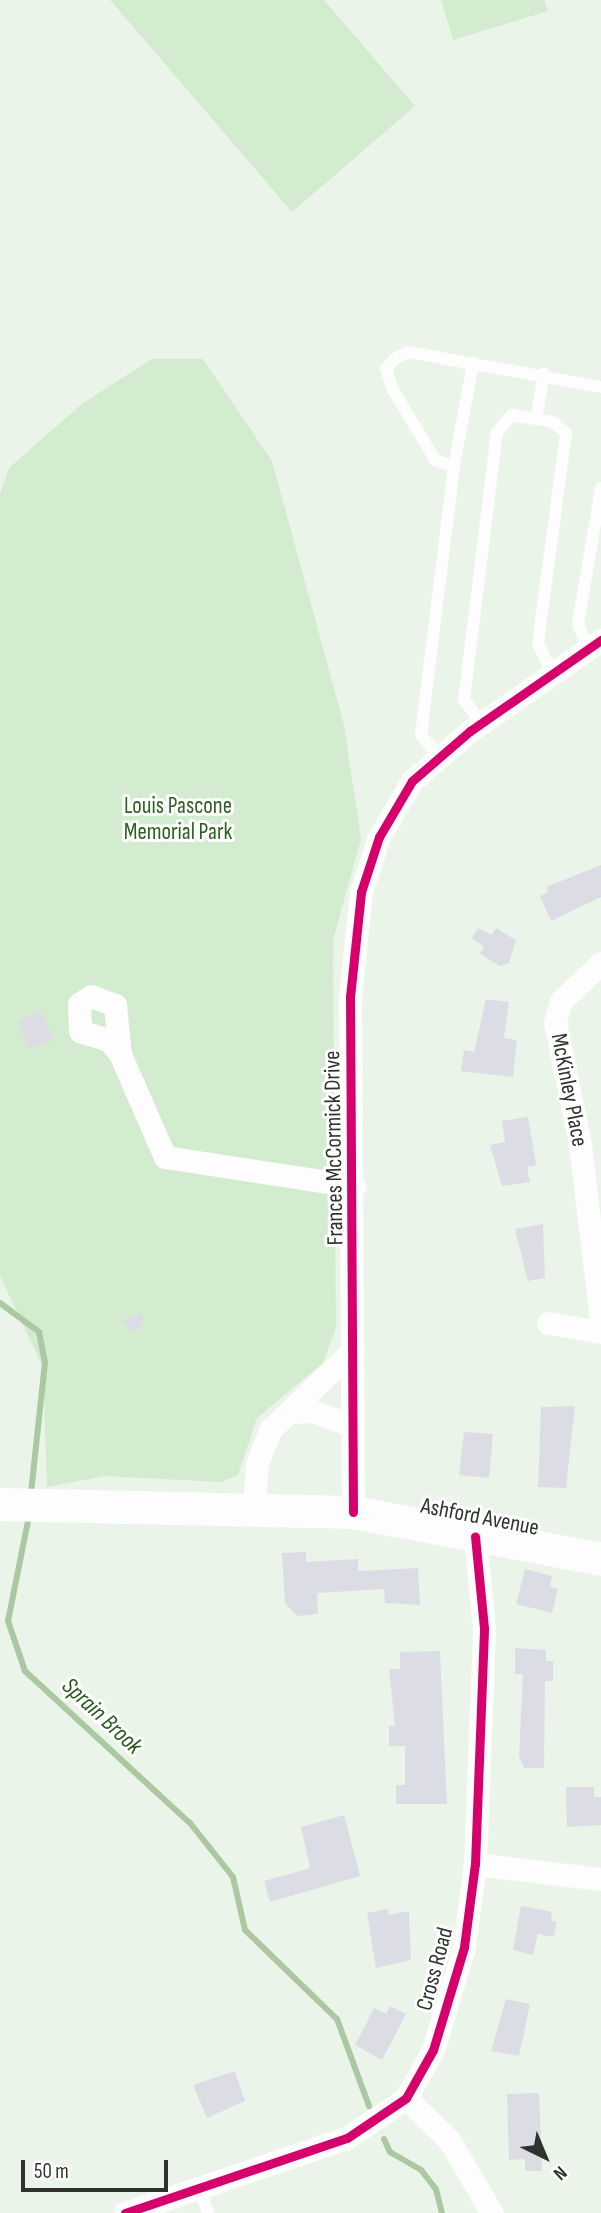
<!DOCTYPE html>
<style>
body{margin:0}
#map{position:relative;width:601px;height:2213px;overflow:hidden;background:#ebf4e9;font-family:"Sofia Sans Condensed",sans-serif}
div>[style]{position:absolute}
.green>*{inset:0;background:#d3ebcf}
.stream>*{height:6px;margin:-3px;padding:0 3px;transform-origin:3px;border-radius:3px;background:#aac9a2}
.building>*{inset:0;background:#dcdde4}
.service>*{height:12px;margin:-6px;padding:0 6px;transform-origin:6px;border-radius:6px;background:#fcfdfc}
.minor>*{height:23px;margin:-11.5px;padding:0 11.5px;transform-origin:11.5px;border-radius:11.5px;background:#fcfdfc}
.secondary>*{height:33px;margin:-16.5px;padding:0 16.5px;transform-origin:16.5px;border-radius:16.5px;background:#fcfdfc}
.cycleway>*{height:9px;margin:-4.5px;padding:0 4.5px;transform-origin:4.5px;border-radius:4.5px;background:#d6006c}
span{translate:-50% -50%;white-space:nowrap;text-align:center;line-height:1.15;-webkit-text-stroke:6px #fff;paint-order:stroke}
.park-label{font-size:23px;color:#2b611e}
.street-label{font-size:23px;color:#2e342d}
.water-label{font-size:24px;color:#255b18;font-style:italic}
.north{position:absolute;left:510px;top:2122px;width:70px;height:70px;-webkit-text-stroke:5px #fff;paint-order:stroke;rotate:137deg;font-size:19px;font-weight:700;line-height:28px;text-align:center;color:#2e342d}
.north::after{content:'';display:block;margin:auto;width:24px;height:32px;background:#2e342d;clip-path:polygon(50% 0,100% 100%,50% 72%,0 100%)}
.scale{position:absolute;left:21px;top:2160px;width:147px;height:32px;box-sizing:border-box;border:4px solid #2e342d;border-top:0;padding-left:9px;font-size:21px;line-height:24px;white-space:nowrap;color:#2e342d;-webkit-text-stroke:5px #fff;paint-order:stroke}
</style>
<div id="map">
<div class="green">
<i style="clip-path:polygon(110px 0,324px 0,415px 106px,292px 212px)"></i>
<i style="clip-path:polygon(441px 0,544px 0,548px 11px,453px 40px)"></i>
<i style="clip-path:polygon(152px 359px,203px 359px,272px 461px,344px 725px,361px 839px,333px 940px,336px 1328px,323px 1363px,257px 1418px,238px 1475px,220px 1482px,105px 1476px,47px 1487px,43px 1367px,0 1276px,0 494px,9px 468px,83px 403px)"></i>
</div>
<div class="stream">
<i style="left:0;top:1303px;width:49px;rotate:36.6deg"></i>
<i style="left:39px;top:1332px;width:31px;rotate:79deg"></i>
<i style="left:45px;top:1362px;width:133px;rotate:96.1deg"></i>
<i style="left:29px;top:1516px;width:107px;rotate:101.3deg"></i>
<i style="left:8px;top:1621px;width:53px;rotate:71.2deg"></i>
<i style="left:25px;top:1671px;width:224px;rotate:42.7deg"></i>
<i style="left:190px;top:1823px;width:69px;rotate:51.5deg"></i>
<i style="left:233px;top:1877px;width:54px;rotate:77.2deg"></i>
<i style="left:245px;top:1930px;width:128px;rotate:44.1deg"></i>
<i style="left:337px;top:2019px;width:93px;rotate:69.8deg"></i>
<i style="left:384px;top:2139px;width:14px;rotate:65deg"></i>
<i style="left:390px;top:2152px;width:36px;rotate:30deg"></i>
<i style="left:421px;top:2170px;width:24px;rotate:52deg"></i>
<i style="left:436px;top:2189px;width:25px;rotate:76deg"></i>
</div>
<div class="building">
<i style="clip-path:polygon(601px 865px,601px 897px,551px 921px,540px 896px,549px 892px,546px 887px)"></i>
<i style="clip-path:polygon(478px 928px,492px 935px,496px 928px,516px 940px,509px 963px,500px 966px,480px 954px,484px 947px,472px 938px)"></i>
<i style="clip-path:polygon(486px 999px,509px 1002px,504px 1038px,517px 1040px,513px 1077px,461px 1071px,464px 1050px,474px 1052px)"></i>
<i style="clip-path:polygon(42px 1012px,53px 1040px,28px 1049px,18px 1020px)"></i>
<i style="clip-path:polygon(528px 1117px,536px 1165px,527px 1167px,530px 1182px,502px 1186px,490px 1145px,505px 1142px,502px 1121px)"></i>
<i style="clip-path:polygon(543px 1224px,545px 1278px,528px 1281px,515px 1229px)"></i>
<i style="clip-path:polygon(142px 1313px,142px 1325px,133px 1332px,122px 1321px)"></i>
<i style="clip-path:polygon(575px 1406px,566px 1488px,538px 1487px,541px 1407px)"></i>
<i style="clip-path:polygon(464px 1432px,493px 1434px,489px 1478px,459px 1475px)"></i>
<i style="clip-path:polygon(306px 1552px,306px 1562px,358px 1559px,358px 1571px,418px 1568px,420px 1605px,385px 1603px,384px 1589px,317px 1593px,318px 1614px,297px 1616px,285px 1603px,282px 1553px)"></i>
<i style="clip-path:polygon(525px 1569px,552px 1576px,550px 1587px,558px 1589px,552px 1613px,516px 1604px)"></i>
<i style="clip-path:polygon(515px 1648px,546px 1650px,546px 1661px,553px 1661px,553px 1681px,545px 1681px,544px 1768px,524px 1768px,519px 1756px,523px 1674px,515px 1674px)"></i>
<i style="clip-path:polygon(440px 1651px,447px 1804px,396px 1804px,396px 1785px,405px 1785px,405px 1746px,389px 1746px,389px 1726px,395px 1726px,389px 1669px,400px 1669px,400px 1652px)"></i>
<i style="clip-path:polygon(566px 1787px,594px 1787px,594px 1797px,601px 1797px,601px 1825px,567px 1827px)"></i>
<i style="clip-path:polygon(344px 1815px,360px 1876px,270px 1902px,264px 1881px,310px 1868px,301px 1827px)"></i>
<i style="clip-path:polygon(521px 1906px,552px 1912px,551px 1921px,557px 1922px,554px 1937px,538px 1934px,533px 1955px,513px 1950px)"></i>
<i style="clip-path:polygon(388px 1909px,389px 1915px,409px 1911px,411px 1960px,376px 1968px,367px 1913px)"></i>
<i style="clip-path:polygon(506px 1999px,530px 2004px,519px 2056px,491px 2051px)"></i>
<i style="clip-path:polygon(390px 2006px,406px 2014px,382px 2060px,355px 2045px,374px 2008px,386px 2014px)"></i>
<i style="clip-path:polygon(235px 2071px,245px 2101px,207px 2118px,193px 2085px)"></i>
<i style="clip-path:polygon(539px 2093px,542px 2171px,525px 2171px,525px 2159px,509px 2160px,507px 2094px)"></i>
</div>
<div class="service">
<i style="left:536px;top:419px;width:46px;rotate:-79.9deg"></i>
<i style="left:454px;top:466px;width:19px;rotate:-164deg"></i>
<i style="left:436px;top:461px;width:83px;rotate:-121.2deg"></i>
<i style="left:393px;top:390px;width:23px;rotate:-108deg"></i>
<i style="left:386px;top:368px;width:14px;rotate:-45deg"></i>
<i style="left:396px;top:358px;width:13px;rotate:-27deg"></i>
<i style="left:408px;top:352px;width:196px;rotate:10.3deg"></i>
<i style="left:586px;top:645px;width:22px;rotate:-111deg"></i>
<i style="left:578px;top:624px;width:138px;rotate:-80.4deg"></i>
<i style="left:481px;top:723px;width:29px;rotate:-126deg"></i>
<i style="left:464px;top:700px;width:270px;rotate:-83deg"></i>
<i style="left:497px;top:432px;width:23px;rotate:-49deg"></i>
<i style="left:512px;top:415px;width:42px;rotate:9.7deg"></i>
<i style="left:553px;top:422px;width:17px;rotate:40deg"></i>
<i style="left:566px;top:433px;width:212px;rotate:97.6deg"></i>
<i style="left:538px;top:643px;width:31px;rotate:65deg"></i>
<i style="left:440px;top:757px;width:29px;rotate:-131deg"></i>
<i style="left:421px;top:735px;width:271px;rotate:-83deg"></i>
<i style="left:454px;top:466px;width:105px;rotate:-79.5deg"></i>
<i style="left:199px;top:2188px;width:27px;rotate:70deg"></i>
</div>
<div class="minor">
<i style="left:601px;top:963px;width:55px;rotate:136.5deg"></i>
<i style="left:561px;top:1001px;width:22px;rotate:106deg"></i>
<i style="left:555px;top:1022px;width:125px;rotate:78.4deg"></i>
<i style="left:580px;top:1144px;width:176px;rotate:83.2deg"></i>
<i style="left:91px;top:996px;width:26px;rotate:21deg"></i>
<i style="left:115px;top:1005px;width:49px;rotate:84.2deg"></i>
<i style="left:120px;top:1054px;width:18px;rotate:-128deg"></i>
<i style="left:109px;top:1040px;width:30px;rotate:-163deg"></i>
<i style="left:80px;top:1031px;width:27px;rotate:-92deg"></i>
<i style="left:79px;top:1004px;width:14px;rotate:-34deg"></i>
<i style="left:120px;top:1054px;width:112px;rotate:66.4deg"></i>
<i style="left:165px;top:1157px;width:192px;rotate:8.7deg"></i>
<i style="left:548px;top:1323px;width:54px;rotate:9.6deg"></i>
<i style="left:294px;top:1412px;width:18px;rotate:-3deg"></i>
<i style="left:312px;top:1411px;width:41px;rotate:19.7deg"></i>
<i style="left:254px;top:1509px;width:46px;rotate:-86.3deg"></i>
<i style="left:257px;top:1463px;width:37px;rotate:-68deg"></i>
<i style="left:271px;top:1429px;width:114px;rotate:-43.9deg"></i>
<i style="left:353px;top:1512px;width:515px;rotate:-90.33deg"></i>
<i style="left:350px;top:997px;width:106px;rotate:-84deg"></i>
<i style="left:361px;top:892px;width:58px;rotate:-71.9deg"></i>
<i style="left:379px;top:837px;width:65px;rotate:-59.5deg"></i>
<i style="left:412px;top:781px;width:77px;rotate:-40.8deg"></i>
<i style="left:470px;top:731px;width:160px;rotate:-34.8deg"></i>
<i style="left:475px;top:1864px;width:127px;rotate:6.8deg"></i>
<i style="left:406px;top:2098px;width:60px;rotate:44.3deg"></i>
<i style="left:449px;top:2140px;width:85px;rotate:59.5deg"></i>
<i style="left:125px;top:2213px;width:234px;rotate:-18.7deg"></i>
<i style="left:347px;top:2138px;width:71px;rotate:-34.1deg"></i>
<i style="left:406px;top:2098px;width:55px;rotate:-60.6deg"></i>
<i style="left:433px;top:2050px;width:108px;rotate:-73.2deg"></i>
<i style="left:464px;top:1947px;width:84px;rotate:-82.5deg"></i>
<i style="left:475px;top:1864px;width:236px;rotate:-87.8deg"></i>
<i style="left:484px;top:1628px;width:92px;rotate:-95.6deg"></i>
</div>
<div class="secondary">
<i style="left:0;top:1504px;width:353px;rotate:1.3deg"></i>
<i style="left:353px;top:1512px;width:252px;rotate:10.7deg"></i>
</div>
<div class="cycleway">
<i style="left:353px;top:1512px;width:515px;rotate:-90.33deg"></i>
<i style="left:350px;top:997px;width:106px;rotate:-84deg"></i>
<i style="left:361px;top:892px;width:58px;rotate:-71.9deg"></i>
<i style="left:379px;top:837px;width:65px;rotate:-59.5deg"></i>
<i style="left:412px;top:781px;width:77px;rotate:-40.8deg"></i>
<i style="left:470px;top:731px;width:160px;rotate:-34.8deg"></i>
<i style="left:125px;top:2213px;width:234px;rotate:-18.7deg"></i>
<i style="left:347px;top:2138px;width:71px;rotate:-34.1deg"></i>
<i style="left:406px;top:2098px;width:55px;rotate:-60.6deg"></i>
<i style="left:433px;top:2050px;width:108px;rotate:-73.2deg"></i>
<i style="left:464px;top:1947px;width:84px;rotate:-82.5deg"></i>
<i style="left:475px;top:1864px;width:236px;rotate:-87.8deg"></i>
<i style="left:484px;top:1628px;width:92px;rotate:-95.6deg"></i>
</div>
<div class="park-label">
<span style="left:178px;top:819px">Louis Pascone<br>Memorial Park</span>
</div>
<div class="street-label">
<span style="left:569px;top:1090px;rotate:79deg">McKinley Place</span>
<span style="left:334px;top:1148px;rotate:-91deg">Frances McCormick Drive</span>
<span style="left:480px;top:1517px;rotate:11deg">Ashford Avenue</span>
<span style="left:435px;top:1969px;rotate:-75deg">Cross Road</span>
</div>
<div class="water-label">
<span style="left:102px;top:1716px;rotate:43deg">Sprain Brook</span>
</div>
<div class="north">N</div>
<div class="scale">50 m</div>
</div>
